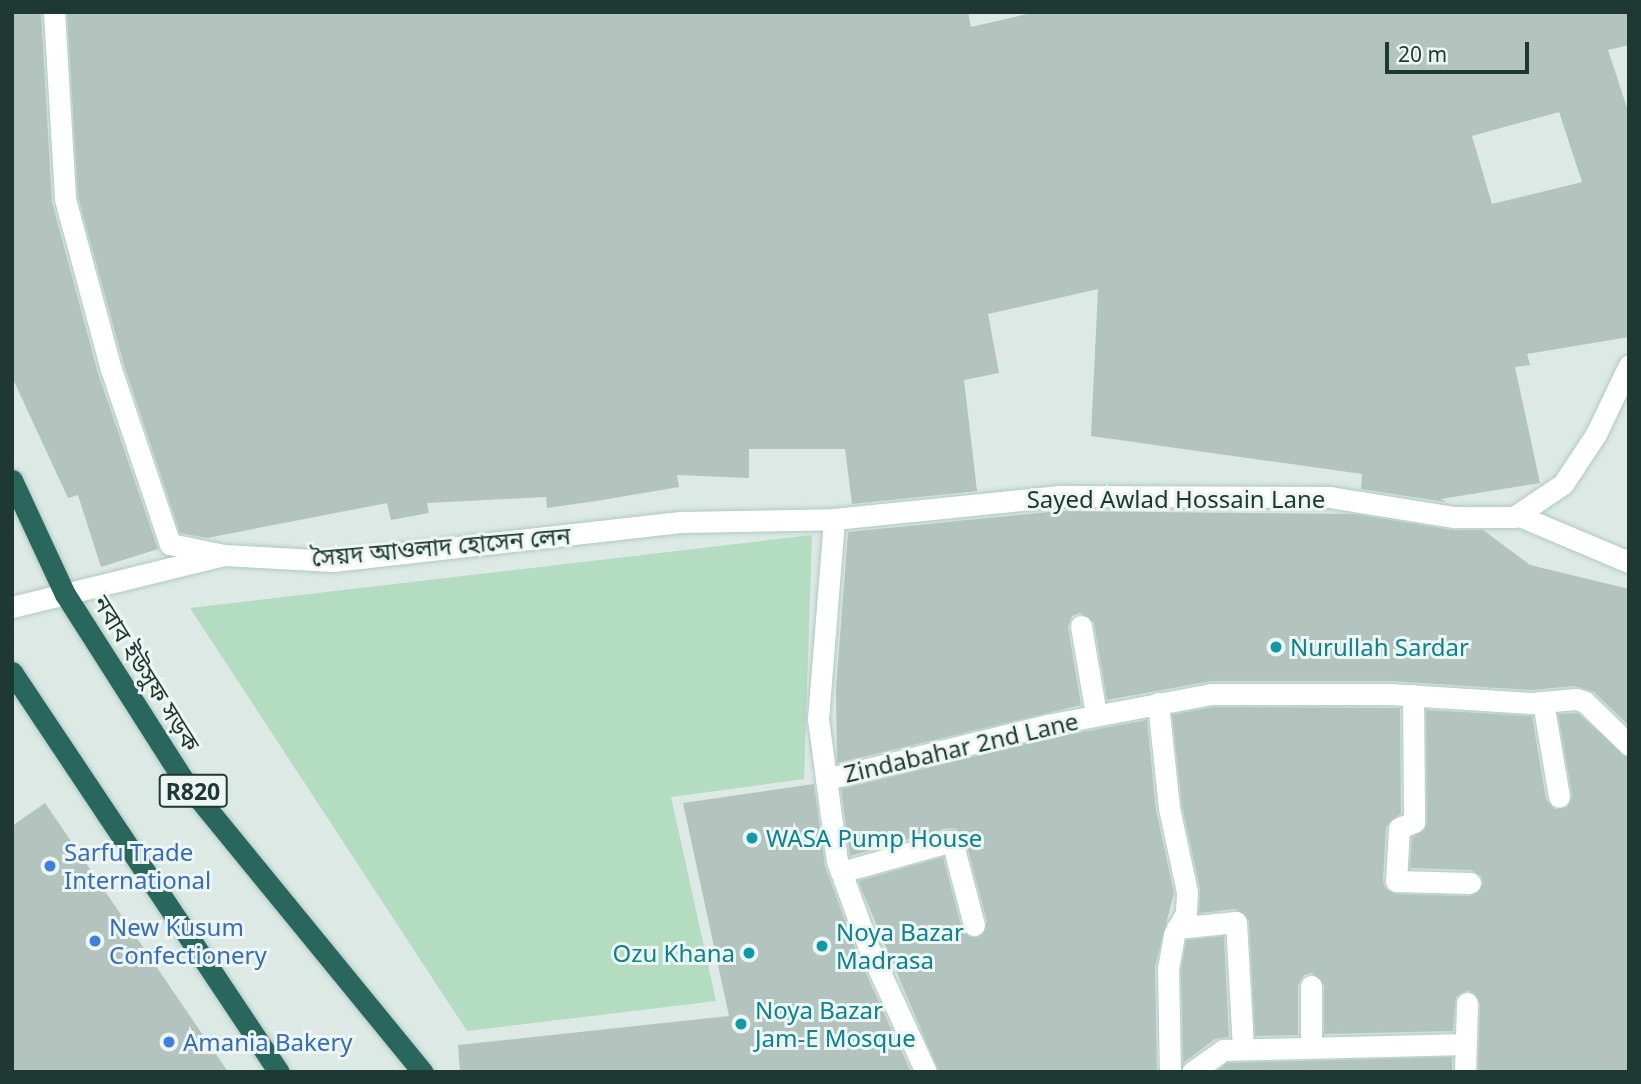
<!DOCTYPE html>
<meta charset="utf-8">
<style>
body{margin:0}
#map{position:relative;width:1641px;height:1084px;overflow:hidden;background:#dce9e4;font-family:"Noto Sans","Noto Sans Bengali",sans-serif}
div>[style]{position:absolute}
.green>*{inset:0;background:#b4dcc0}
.building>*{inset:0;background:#b2c4bd}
.roads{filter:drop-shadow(0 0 2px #afcac1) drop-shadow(0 0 2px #afcac1)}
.street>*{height:21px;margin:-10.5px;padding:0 10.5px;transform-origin:10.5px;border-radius:10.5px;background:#fff}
.secondary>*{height:21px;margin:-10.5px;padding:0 10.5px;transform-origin:10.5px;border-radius:10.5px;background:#fff}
.highway>*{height:21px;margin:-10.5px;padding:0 10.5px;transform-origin:10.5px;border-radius:10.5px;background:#29665b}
.dots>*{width:19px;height:19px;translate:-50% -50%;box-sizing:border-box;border:4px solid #edf6f2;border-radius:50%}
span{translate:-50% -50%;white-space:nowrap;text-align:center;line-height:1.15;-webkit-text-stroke:6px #edf6f2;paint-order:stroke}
.shield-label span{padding:2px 5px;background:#edf6f2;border:2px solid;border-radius:5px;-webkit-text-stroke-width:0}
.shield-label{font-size:23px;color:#1e3932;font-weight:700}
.street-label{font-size:24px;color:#1e3932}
.culture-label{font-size:24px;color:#0d838f}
.left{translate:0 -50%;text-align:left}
.right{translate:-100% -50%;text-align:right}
.shop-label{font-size:24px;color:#366cbe}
.frame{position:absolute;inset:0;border:14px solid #1e3932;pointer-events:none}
.scale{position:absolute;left:1385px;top:42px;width:144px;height:32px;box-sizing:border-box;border:4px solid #1e3932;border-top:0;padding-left:9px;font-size:21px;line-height:24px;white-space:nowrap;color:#1e3932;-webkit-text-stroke:5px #edf6f2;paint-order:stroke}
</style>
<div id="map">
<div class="green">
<i style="clip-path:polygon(812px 535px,804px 779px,671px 797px,716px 1001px,467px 1031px,190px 608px)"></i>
</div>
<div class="building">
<i style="clip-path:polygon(12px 12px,41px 12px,52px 202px,98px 373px,158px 549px,101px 567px,78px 495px,68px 498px,12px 377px)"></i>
<i style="clip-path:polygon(evenodd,67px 12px,968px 12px,971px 27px,1036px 12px,1629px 12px,1629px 45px,1608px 50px,1629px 114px,1629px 337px,1527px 354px,1530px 365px,1515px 367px,1540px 483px,1441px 499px,1446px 502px,1361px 489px,1362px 474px,1091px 436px,1098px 289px,988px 314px,999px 373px,964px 380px,977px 491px,852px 504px,845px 449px,749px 449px,749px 478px,677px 475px,679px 487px,596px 501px,547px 508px,546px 497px,427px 503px,429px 513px,391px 520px,387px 503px,207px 538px,180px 533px,124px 365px,78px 197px,67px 12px,1559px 112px,1582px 182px,1492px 204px,1472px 136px,1559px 112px)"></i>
<i style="clip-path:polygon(1059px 511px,1355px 514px,1452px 530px,1483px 530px,1530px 565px,1629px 589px,1629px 726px,1594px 692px,1575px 686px,1531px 690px,1390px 681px,1211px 681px,1107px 700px,1094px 623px,1080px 613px,1072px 616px,1068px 627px,1081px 705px,837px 763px,836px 689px,848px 532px)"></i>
<i style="clip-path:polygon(1212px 707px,1400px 708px,1401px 813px,1386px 827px,1383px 880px,1385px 888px,1396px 894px,1470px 896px,1483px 884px,1481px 876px,1471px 870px,1410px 868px,1412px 837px,1424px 830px,1427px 822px,1426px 710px,1532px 716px,1546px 799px,1555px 809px,1567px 807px,1572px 795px,1558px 714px,1578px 713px,1629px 758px,1629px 1072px,1478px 1072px,1480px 1003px,1468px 990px,1456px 997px,1453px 1031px,1324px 1034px,1324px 985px,1312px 973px,1304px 975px,1298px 985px,1298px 1035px,1255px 1036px,1249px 921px,1235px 909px,1199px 913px,1200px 889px,1182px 806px,1172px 715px)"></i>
<i style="clip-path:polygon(1147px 720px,1156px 810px,1174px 893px,1155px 967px,1157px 1072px,939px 1072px,858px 881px,943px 857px,962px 929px,970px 937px,978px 937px,987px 922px,965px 838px,956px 829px,948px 828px,850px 856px,841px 789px,1050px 738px)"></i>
<i style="clip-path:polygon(814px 784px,825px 866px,858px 956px,911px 1072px,460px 1072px,458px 1045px,729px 1016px,683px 803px)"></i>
<i style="clip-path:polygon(45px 803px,228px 1072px,12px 1072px,12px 826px)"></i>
<i style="clip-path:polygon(1224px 936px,1229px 1037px,1215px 1039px,1183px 1063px,1181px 970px,1186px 940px)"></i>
<i style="clip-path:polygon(1452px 1057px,1452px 1072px,1215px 1072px,1227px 1063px)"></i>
</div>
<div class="roads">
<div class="street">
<i style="left:54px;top:12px;width:187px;rotate:86.6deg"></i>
<i style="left:65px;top:199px;width:176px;rotate:74.9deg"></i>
<i style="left:111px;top:369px;width:185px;rotate:71.4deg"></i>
<i style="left:170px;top:544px;width:55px;rotate:11.5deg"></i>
<i style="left:1517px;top:515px;width:121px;rotate:22.8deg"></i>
<i style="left:1081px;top:626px;width:90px;rotate:80.4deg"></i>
<i style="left:1413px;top:695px;width:127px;rotate:89.5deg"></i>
<i style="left:1414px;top:822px;width:16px;rotate:158deg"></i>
<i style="left:1399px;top:828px;width:53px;rotate:93.2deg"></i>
<i style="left:1396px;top:881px;width:74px;rotate:1.5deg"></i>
<i style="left:1543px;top:702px;width:96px;rotate:80.4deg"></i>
<i style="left:1158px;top:703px;width:106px;rotate:84deg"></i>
<i style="left:1169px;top:808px;width:86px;rotate:77.9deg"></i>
<i style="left:1187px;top:892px;width:21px;rotate:93deg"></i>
<i style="left:1186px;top:913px;width:25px;rotate:119deg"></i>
<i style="left:1174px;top:935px;width:35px;rotate:100deg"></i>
<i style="left:1168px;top:969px;width:103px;rotate:88.9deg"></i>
<i style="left:826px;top:779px;width:228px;rotate:-13.7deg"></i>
<i style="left:1047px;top:725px;width:167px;rotate:-10.7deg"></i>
<i style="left:1211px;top:694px;width:178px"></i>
<i style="left:1389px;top:694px;width:142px;rotate:3.6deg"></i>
<i style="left:1531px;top:703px;width:45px;rotate:-5.1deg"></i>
<i style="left:1576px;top:699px;width:9px;rotate:18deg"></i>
<i style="left:1585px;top:702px;width:62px;rotate:44.3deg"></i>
<i style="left:841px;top:872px;width:115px;rotate:-15.6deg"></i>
<i style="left:952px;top:841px;width:87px;rotate:75.3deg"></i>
<i style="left:1177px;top:928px;width:59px;rotate:-5.8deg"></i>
<i style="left:1236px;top:922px;width:127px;rotate:86.8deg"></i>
<i style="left:1311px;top:986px;width:62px;rotate:90deg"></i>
<i style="left:926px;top:1072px;width:133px;rotate:-114.8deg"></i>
<i style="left:870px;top:951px;width:96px;rotate:-110.1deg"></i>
<i style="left:837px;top:861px;width:143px;rotate:-97.6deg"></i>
<i style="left:818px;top:719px;width:201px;rotate:-85.4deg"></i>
<i style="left:834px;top:519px;width:227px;rotate:-5.8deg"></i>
<i style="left:1060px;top:496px;width:270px;rotate:0.2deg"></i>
<i style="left:1330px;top:497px;width:126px;rotate:9.2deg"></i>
<i style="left:1454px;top:517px;width:60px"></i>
<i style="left:1514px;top:517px;width:59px;rotate:-34deg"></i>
<i style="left:1563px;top:484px;width:60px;rotate:-56.6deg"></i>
<i style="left:1596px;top:434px;width:76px;rotate:-64.4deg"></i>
<i style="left:1192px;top:1072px;width:38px;rotate:-35deg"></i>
<i style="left:1223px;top:1050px;width:243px;rotate:-1.4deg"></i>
<i style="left:1465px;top:1072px;width:69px;rotate:-88.3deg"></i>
</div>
<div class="secondary">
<i style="left:12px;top:607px;width:218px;rotate:-13.8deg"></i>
<i style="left:224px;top:555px;width:109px;rotate:3.2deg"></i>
<i style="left:333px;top:561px;width:352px;rotate:-6.4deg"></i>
<i style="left:683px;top:522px;width:151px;rotate:-1.1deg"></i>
</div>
<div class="highway">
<i style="left:12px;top:480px;width:126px;rotate:65.1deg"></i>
<i style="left:65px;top:594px;width:218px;rotate:57.5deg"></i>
<i style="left:182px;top:778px;width:380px;rotate:50.7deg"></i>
<i style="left:12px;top:672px;width:481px;rotate:56.3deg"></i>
</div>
</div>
<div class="dots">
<i style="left:1276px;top:647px;background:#0f9aa8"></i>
<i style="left:752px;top:838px;background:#0f9aa8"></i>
<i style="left:50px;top:866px;background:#3f7fe0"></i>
<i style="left:95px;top:941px;background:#3f7fe0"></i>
<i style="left:822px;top:946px;background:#0f9aa8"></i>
<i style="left:749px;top:953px;background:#0f9aa8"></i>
<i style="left:741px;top:1024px;background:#0f9aa8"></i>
<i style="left:169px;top:1042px;background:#3f7fe0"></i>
</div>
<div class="shield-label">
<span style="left:193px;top:791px">R820</span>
</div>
<div class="street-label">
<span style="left:1176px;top:499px">Sayed Awlad Hossain Lane</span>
<span style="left:441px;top:546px;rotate:-5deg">সৈয়দ আওলাদ হোসেন লেন</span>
<span style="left:147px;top:673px;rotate:58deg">নবাব ইউসুফ সড়ক</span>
<span style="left:961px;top:747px;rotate:-13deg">Zindabahar 2nd Lane</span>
</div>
<div class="culture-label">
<span class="left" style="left:1290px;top:647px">Nurullah Sardar</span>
<span class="left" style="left:766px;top:838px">WASA Pump House</span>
<span class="left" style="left:836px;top:946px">Noya Bazar<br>Madrasa</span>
<span class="right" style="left:735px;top:953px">Ozu Khana</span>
<span class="left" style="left:755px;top:1024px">Noya Bazar<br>Jam-E Mosque</span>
</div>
<div class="shop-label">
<span class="left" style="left:64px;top:866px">Sarfu Trade<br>International</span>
<span class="left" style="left:109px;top:941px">New Kusum<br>Confectionery</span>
<span class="left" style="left:183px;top:1042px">Amania Bakery</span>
</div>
<div class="frame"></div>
<div class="scale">20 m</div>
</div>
